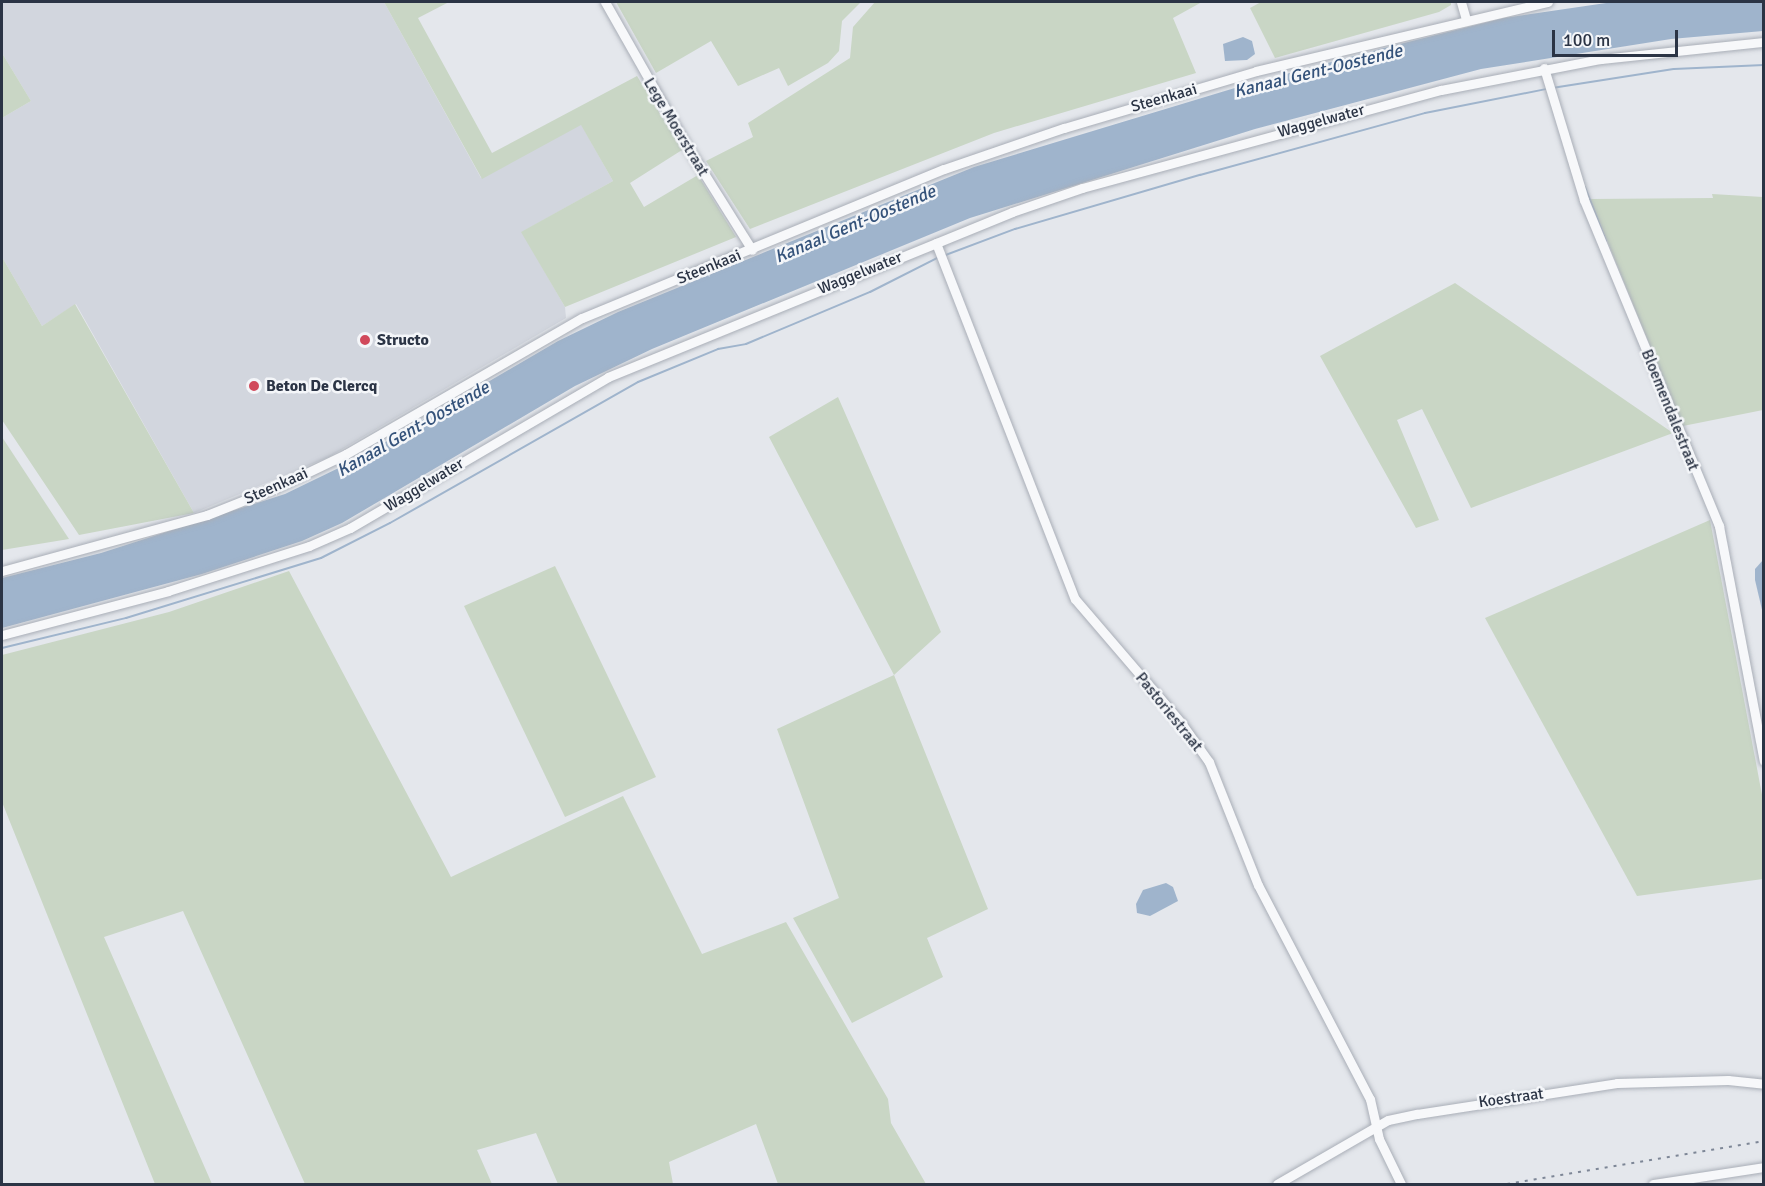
<!DOCTYPE html>
<style>
body{margin:0}
#map{position:relative;width:1765px;height:1186px;overflow:hidden;background:#e4e7ec;font-family:Signika,sans-serif}
div>[style]{position:absolute}
.built>*{inset:0;background:#d2d6de}
.green>*{inset:0;background:#c9d6c5}
.water>*{inset:0;background:#9fb4cc}
.stream>*{height:2px;margin:-1px;padding:0 1px;transform-origin:1px;border-radius:1px;background:#9fb4cc}
.roads{filter:drop-shadow(0 0 2px #a9aeb7) drop-shadow(0 0 2px #a9aeb7)}
.minor>*{height:9px;margin:-4.5px;padding:0 4.5px;transform-origin:4.5px;border-radius:4.5px;background:#f7f8fa}
.rail>*{height:2px;margin-top:-1px;transform-origin:0;background:repeating-linear-gradient(90deg,#7d8696 0 3px,transparent 0 9px)}
.dots>*{width:16px;height:16px;translate:-50% -50%;box-sizing:border-box;border:3px solid #f4f6f9;border-radius:50%}
span{translate:-50% -50%;white-space:nowrap;text-align:center;line-height:1.15;-webkit-text-stroke:5px #f4f6f9;paint-order:stroke}
.street-label{font-size:16px;color:#2b3445}
.poi-label{font-size:16px;color:#2b3445;font-weight:700}
.left{translate:0 -50%;text-align:left}
.water-label{font-size:18px;color:#34527a;font-style:italic}
.frame{position:absolute;inset:0;border:3px solid #2b3445;pointer-events:none}
.scale{position:absolute;left:1552px;top:30px;width:126px;height:27px;box-sizing:border-box;border:3px solid #2b3445;border-top:0;padding-left:8px;font-size:18px;line-height:21px;white-space:nowrap;color:#2b3445;-webkit-text-stroke:4px #f4f6f9;paint-order:stroke}
</style>
<div id="map">
<div class="built">
<i style="clip-path:polygon(2px 2px,384px 2px,481px 178px,581px 124px,613px 181px,522px 232px,565px 307px,566px 318px,329px 457px,194px 513px,76px 304px,42px 326px,2px 257px,2px 118px,31px 101px,2px 53px)"></i>
</div>
<div class="green">
<i style="clip-path:polygon(384px 2px,449px 2px,418px 18px,492px 153px,637px 76px,682px 150px,630px 183px,644px 207px,698px 175px,736px 237px,565px 307px,521px 232px,613px 181px,581px 125px,482px 179px)"></i>
<i style="clip-path:polygon(616px 2px,861px 2px,842px 21px,839px 51px,828px 63px,788px 86px,779px 68px,738px 86px,711px 41px,656px 73px)"></i>
<i style="clip-path:polygon(875px 2px,1202px 2px,1173px 18px,1196px 73px,994px 133px,750px 229px,706px 161px,753px 137px,748px 123px,850px 58px,853px 27px)"></i>
<i style="clip-path:polygon(1261px 2px,1451px 2px,1451px 5px,1439px 12px,1275px 58px,1250px 8px)"></i>
<i style="clip-path:polygon(2px 53px,31px 101px,2px 118px)"></i>
<i style="clip-path:polygon(1712px 194px,1763px 197px,1763px 410px,1683px 426px,1590px 199px,1713px 198px)"></i>
<i style="clip-path:polygon(2px 257px,42px 326px,75px 304px,194px 513px,79px 535px,2px 420px)"></i>
<i style="clip-path:polygon(1455px 283px,1673px 433px,1471px 508px,1422px 409px,1397px 420px,1439px 520px,1416px 528px,1320px 356px)"></i>
<i style="clip-path:polygon(838px 397px,941px 632px,894px 675px,988px 909px,927px 938px,943px 977px,852px 1023px,793px 918px,839px 898px,777px 729px,894px 675px,769px 437px)"></i>
<i style="clip-path:polygon(2px 437px,69px 539px,2px 550px)"></i>
<i style="clip-path:polygon(1710px 520px,1763px 800px,1763px 879px,1637px 896px,1485px 618px)"></i>
<i style="clip-path:polygon(555px 566px,656px 777px,565px 817px,464px 606px)"></i>
<i style="clip-path:polygon(289px 571px,451px 877px,623px 796px,702px 954px,786px 922px,888px 1099px,891px 1123px,926px 1184px,778px 1184px,756px 1124px,669px 1162px,673px 1184px,558px 1184px,536px 1133px,477px 1150px,492px 1184px,305px 1184px,183px 911px,104px 937px,212px 1184px,155px 1184px,2px 802px,2px 655px,169px 612px)"></i>
</div>
<div class="water">
<i style="clip-path:polygon(1613px 2px,1763px 2px,1763px 31px,1671px 39px,1481px 69px,1255px 129px,970px 218px,652px 349px,575px 386px,342px 523px,302px 541px,202px 574px,2px 628px,2px 578px,101px 553px,285px 494px,353px 461px,558px 341px,618px 312px,974px 167px,1248px 84px,1384px 48px,1504px 18px)"></i>
<i style="clip-path:polygon(1243px 37px,1252px 41px,1255px 54px,1247px 60px,1225px 61px,1223px 44px)"></i>
<i style="clip-path:polygon(1763px 560px,1764px 560px,1763px 614px,1755px 580px,1755px 569px)"></i>
<i style="clip-path:polygon(1166px 883px,1173px 887px,1178px 901px,1150px 916px,1137px 913px,1136px 904px,1143px 890px)"></i>
</div>
<div class="stream">
<i style="left:1552px;top:88px;width:123px;rotate:-8.9deg"></i>
<i style="left:1674px;top:69px;width:90px;rotate:-2.5deg"></i>
<i style="left:1585px;top:187px;width:58px;rotate:68.7deg"></i>
<i style="left:943px;top:256px;width:77px;rotate:-20.6deg"></i>
<i style="left:1015px;top:229px;width:193px;rotate:-16.3deg"></i>
<i style="left:1200px;top:175px;width:233px;rotate:-15.4deg"></i>
<i style="left:1425px;top:113px;width:123px;rotate:-11.2deg"></i>
<i style="left:1670px;top:419px;width:40px;rotate:69deg"></i>
<i style="left:2px;top:648px;width:128px;rotate:-13.6deg"></i>
<i style="left:126px;top:618px;width:204px;rotate:-17.1deg"></i>
<i style="left:321px;top:558px;width:77px;rotate:-26.9deg"></i>
<i style="left:390px;top:523px;width:285px;rotate:-29.6deg"></i>
<i style="left:638px;top:382px;width:87px;rotate:-22.4deg"></i>
<i style="left:718px;top:349px;width:28px;rotate:-10deg"></i>
<i style="left:746px;top:344px;width:134px;rotate:-22.8deg"></i>
<i style="left:870px;top:292px;width:75px;rotate:-26.9deg"></i>
</div>
<div class="roads">
<div class="minor">
<i style="left:605px;top:2px;width:162px;rotate:60.4deg"></i>
<i style="left:685px;top:143px;width:126px;rotate:57.9deg"></i>
<i style="left:1461px;top:2px;width:18px;rotate:74deg"></i>
<i style="left:1544px;top:68px;width:138px;rotate:73.1deg"></i>
<i style="left:1584px;top:200px;width:353px;rotate:67.5deg"></i>
<i style="left:1719px;top:526px;width:239px;rotate:79.2deg"></i>
<i style="left:936px;top:243px;width:382px;rotate:68.7deg"></i>
<i style="left:1075px;top:599px;width:165px;rotate:49.4deg"></i>
<i style="left:1182px;top:724px;width:47px;rotate:54.6deg"></i>
<i style="left:1209px;top:762px;width:132px;rotate:68.3deg"></i>
<i style="left:1258px;top:885px;width:242px;rotate:62.4deg"></i>
<i style="left:1370px;top:1099px;width:41px;rotate:77.3deg"></i>
<i style="left:1379px;top:1139px;width:50px;rotate:63.9deg"></i>
<i style="left:2px;top:571px;width:213px;rotate:-15.3deg"></i>
<i style="left:207px;top:515px;width:73px;rotate:-21.7deg"></i>
<i style="left:275px;top:488px;width:79px;rotate:-25.6deg"></i>
<i style="left:346px;top:454px;width:272px;rotate:-30deg"></i>
<i style="left:582px;top:318px;width:391px;rotate:-22.4deg"></i>
<i style="left:944px;top:169px;width:127px;rotate:-18.9deg"></i>
<i style="left:1064px;top:128px;width:200px;rotate:-16.5deg"></i>
<i style="left:1256px;top:71px;width:300px;rotate:-13.3deg"></i>
<i style="left:2px;top:635px;width:172px;rotate:-14.8deg"></i>
<i style="left:168px;top:591px;width:148px;rotate:-17.7deg"></i>
<i style="left:309px;top:546px;width:45px;rotate:-23.7deg"></i>
<i style="left:350px;top:528px;width:299px;rotate:-30.3deg"></i>
<i style="left:608px;top:377px;width:436px;rotate:-22.2deg"></i>
<i style="left:1012px;top:212px;width:74px;rotate:-18.9deg"></i>
<i style="left:1082px;top:188px;width:372px;rotate:-15.3deg"></i>
<i style="left:1441px;top:90px;width:163px;rotate:-11deg"></i>
<i style="left:1601px;top:59px;width:164px;rotate:-6deg"></i>
<i style="left:1277px;top:1184px;width:128px;rotate:-30deg"></i>
<i style="left:1388px;top:1120px;width:30px;rotate:-12deg"></i>
<i style="left:1417px;top:1114px;width:202px;rotate:-8.8deg"></i>
<i style="left:1617px;top:1083px;width:111px;rotate:-1.5deg"></i>
<i style="left:1728px;top:1080px;width:36px;rotate:6deg"></i>
<i style="left:1653px;top:1184px;width:112px;rotate:-8.7deg"></i>
</div>
</div>
<div class="rail">
<i style="left:1507px;top:1184px;width:261px;rotate:-9.5deg"></i>
</div>
<div class="dots">
<i style="left:365px;top:340px;background:#d1495b"></i>
<i style="left:254px;top:386px;background:#d1495b"></i>
</div>
<div class="street-label">
<span style="left:1164px;top:98px;rotate:-16deg">Steenkaai</span>
<span style="left:1321px;top:121px;rotate:-15deg">Waggelwater</span>
<span style="left:676px;top:127px;rotate:59deg">Lege Moerstraat</span>
<span style="left:709px;top:267px;rotate:-22deg">Steenkaai</span>
<span style="left:860px;top:273px;rotate:-22deg">Waggelwater</span>
<span style="left:1670px;top:410px;rotate:68deg">Bloemendalestraat</span>
<span style="left:424px;top:485px;rotate:-31deg">Waggelwater</span>
<span style="left:276px;top:486px;rotate:-24deg">Steenkaai</span>
<span style="left:1169px;top:712px;rotate:51deg">Pastoriestraat</span>
<span style="left:1511px;top:1098px;rotate:-8deg">Koestraat</span>
</div>
<div class="poi-label">
<span class="left" style="left:377px;top:340px">Structo</span>
<span class="left" style="left:266px;top:386px">Beton De Clercq</span>
</div>
<div class="water-label">
<span style="left:1318px;top:71px;rotate:-14deg">Kanaal Gent-Oostende</span>
<span style="left:855px;top:224px;rotate:-23deg">Kanaal Gent-Oostende</span>
<span style="left:413px;top:429px;rotate:-30deg">Kanaal Gent-Oostende</span>
</div>
<div class="frame"></div>
<div class="scale">100 m</div>
</div>
